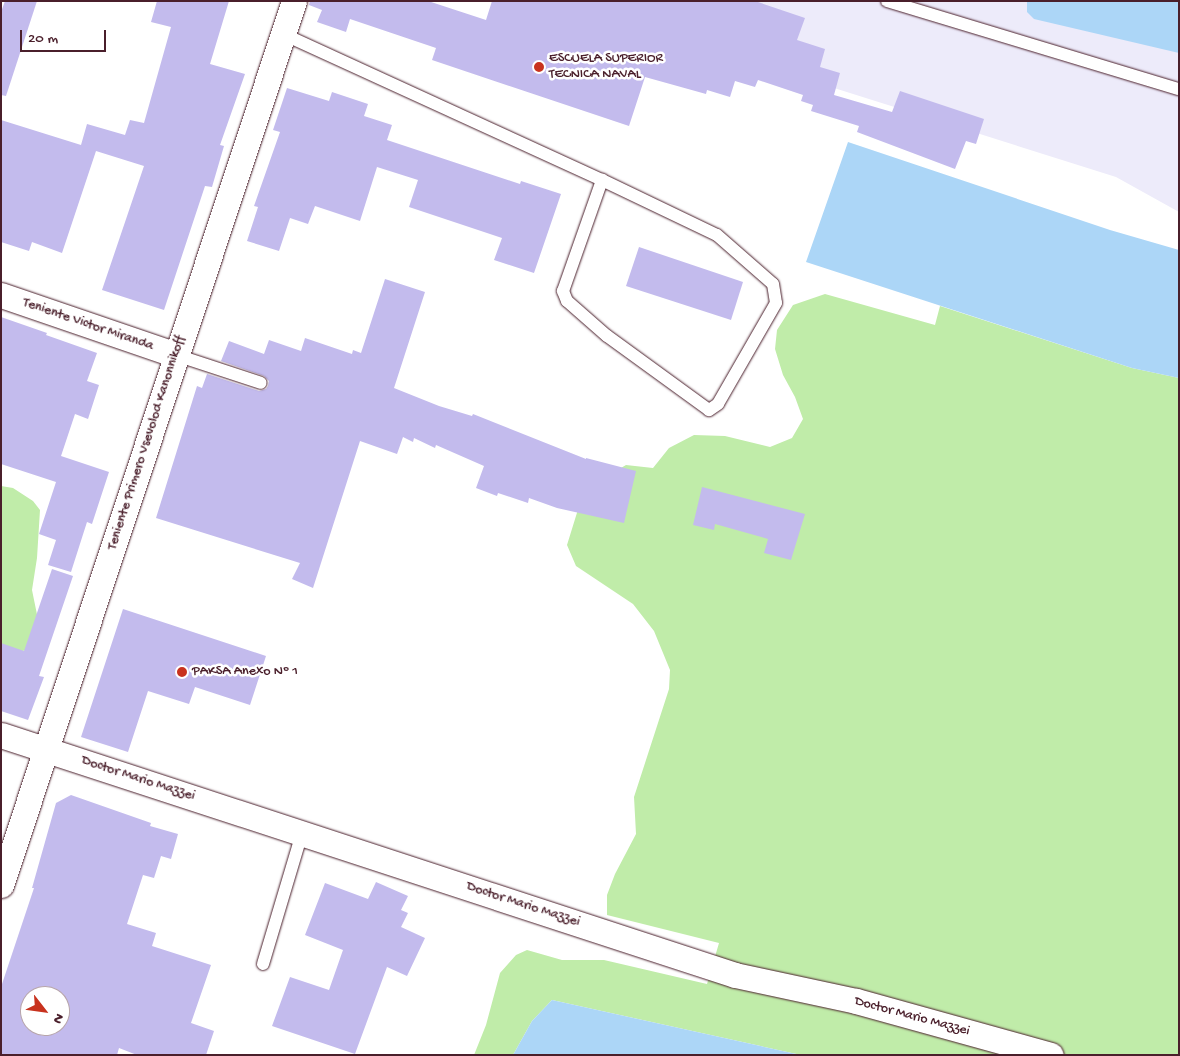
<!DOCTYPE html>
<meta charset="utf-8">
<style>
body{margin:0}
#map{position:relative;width:1180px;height:1056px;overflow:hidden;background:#fff;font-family:"Gochi Hand",sans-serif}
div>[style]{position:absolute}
.built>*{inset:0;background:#edebfa}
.green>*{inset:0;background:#c0eca9}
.water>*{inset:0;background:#acd6f7}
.building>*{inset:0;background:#c3bbed}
.roads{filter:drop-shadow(0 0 1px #4a1f2b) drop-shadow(0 0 1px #4a1f2b)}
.service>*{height:12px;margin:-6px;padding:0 6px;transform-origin:6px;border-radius:6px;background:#fff}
.minor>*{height:25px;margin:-12.5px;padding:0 12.5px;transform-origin:12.5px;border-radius:12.5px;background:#fff}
.dots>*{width:14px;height:14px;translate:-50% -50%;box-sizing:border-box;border:2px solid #fff;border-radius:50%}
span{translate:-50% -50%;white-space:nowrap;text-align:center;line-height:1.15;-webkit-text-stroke:5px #fff;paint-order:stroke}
.poi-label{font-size:14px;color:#4a1f2b}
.left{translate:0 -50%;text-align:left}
.street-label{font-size:14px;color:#4a1f2b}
.frame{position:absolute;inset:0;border:2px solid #4a1f2b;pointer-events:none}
.north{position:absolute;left:20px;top:986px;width:50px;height:50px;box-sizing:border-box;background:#fff;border:1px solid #b7a5aa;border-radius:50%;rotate:120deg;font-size:14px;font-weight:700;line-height:20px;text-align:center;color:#4a1f2b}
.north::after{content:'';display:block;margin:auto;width:18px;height:22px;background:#c8321e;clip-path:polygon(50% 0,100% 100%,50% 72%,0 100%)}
.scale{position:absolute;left:20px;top:30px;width:86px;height:22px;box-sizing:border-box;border:2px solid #4a1f2b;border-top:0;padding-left:6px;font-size:15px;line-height:18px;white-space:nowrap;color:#4a1f2b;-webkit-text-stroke:4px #fff;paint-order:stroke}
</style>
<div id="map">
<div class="built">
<i style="clip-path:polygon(559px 1px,1179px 1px,1179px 212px,1116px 177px)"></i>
</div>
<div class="green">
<i style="clip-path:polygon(825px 294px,935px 325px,940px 306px,1132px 368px,1179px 378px,1179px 1055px,801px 1055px,552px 1000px,532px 1021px,513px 1055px,474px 1055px,486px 1025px,500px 973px,516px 955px,527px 950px,562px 960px,604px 960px,707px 984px,719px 943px,607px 915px,607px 895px,615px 874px,636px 834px,634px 797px,669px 689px,670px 670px,654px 631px,633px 604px,576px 566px,567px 545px,580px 503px,602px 479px,626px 465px,653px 468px,669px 448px,694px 435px,725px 436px,770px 447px,792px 438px,803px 419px,795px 397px,783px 375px,775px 349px,777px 330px,793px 305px)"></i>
<i style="clip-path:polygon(1px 486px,13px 488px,33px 501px,40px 510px,37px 558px,32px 590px,42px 639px,36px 649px,1px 654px)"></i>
</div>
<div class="water">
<i style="clip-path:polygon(1027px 1px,1179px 1px,1179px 53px,1034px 19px,1027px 12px)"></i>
<i style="clip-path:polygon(848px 142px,1110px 230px,1179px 250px,1179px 378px,1132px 368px,806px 262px)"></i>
<i style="clip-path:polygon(552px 1000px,801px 1055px,513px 1055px,532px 1021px)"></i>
</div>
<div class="building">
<i style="clip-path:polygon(5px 1px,37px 1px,6px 96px,1px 95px,1px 12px)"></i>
<i style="clip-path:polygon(157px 1px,229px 1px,210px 64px,245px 74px,220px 145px,224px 146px,212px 187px,205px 186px,164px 310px,102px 290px,144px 166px,96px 151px,62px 253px,32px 242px,29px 251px,1px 242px,1px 120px,81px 145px,87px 124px,125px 135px,130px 120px,144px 123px,171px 27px,151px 22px)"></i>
<i style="clip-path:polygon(310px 1px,428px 1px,486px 20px,492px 1px,755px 1px,805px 18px,797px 40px,825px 49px,820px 67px,840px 73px,834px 95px,892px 112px,900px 91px,984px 119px,976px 144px,966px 141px,955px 169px,857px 132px,859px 126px,811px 111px,813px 105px,801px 101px,803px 95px,758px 80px,755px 87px,735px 81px,730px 97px,707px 90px,706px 94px,645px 77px,629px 126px,432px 60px,436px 48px,350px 19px,346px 32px,317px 22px,322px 10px,309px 5px)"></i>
<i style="clip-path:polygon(287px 88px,329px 101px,332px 92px,368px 104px,364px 116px,392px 125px,387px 140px,520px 184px,521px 181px,561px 194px,534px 273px,494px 260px,502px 238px,409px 207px,418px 180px,377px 167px,360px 221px,315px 206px,308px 224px,290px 218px,279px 251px,247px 241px,258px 207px,254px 206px,280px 132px,273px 130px)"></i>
<i style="clip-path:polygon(639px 247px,743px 282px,731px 320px,626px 286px)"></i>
<i style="clip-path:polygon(385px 279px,425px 292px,394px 388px,439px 406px,472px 416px,473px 414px,586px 459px,586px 458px,636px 471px,624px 523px,557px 508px,529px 498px,528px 503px,498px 493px,497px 496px,476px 488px,484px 466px,436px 445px,435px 448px,414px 438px,413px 442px,403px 437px,397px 454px,360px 441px,313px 588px,292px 579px,300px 563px,156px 518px,197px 386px,202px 388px,207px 374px,259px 391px,266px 389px,268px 386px,269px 381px,264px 376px,221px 361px,229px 341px,264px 354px,269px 340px,301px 351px,305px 338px,352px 354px,353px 350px,361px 353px)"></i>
<i style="clip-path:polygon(1px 317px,47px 333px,46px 335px,97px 353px,87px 381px,99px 385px,88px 419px,75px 414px,61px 456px,109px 472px,92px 524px,87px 522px,71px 572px,48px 565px,56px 540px,39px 534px,56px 482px,1px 464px)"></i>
<i style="clip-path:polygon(702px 487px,805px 514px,791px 560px,764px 553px,768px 539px,715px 524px,714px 530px,693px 525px)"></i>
<i style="clip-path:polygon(52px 569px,73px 576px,39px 676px,44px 677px,28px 720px,1px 711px,1px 643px,24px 651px)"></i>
<i style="clip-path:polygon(123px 609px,266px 656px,250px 705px,195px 687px,189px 704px,148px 691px,128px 752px,81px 737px)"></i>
<i style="clip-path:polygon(evenodd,71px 795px,151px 823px,150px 826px,178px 834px,171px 859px,161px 856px,154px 878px,143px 875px,127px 924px,156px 933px,152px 946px,211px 965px,191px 1023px,214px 1031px,206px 1055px,137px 1055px,119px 1048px,117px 1055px,1px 1055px,1px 987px,34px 888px,32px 888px,56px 803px,71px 795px,30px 996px,60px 996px,60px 1026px,30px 1026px,30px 996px)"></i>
<i style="clip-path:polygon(376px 882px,408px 896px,401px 910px,408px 913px,401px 927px,425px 938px,407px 976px,387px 967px,355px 1054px,272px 1026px,290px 977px,329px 990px,343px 950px,305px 935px,325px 883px,368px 899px)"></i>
</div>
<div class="roads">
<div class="service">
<i style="left:887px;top:1px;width:305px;rotate:16.8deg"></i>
<i style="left:283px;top:34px;width:351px;rotate:24.6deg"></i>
<i style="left:602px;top:180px;width:127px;rotate:25.6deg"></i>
<i style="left:717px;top:235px;width:74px;rotate:41.2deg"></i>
<i style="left:773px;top:284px;width:19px;rotate:81deg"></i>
<i style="left:776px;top:303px;width:116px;rotate:119.9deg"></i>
<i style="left:718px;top:404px;width:11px;rotate:146deg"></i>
<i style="left:709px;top:410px;width:126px;rotate:-144deg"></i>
<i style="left:607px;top:336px;width:53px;rotate:-138.8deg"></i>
<i style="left:567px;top:301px;width:11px;rotate:-112deg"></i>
<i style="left:563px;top:291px;width:118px;rotate:-70.6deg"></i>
<i style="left:176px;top:355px;width:89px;rotate:18.2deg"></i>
<i style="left:263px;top:964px;width:137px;rotate:-73.4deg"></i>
</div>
<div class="minor">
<i style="left:1px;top:295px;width:185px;rotate:18.9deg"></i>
<i style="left:1px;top:735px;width:772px;rotate:18.11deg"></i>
<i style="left:735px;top:975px;width:124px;rotate:12.1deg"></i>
<i style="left:856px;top:1001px;width:202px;rotate:15.5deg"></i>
<i style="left:1px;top:885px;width:931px;rotate:-71.66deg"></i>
</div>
</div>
<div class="dots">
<i style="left:539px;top:67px;background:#c8321e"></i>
<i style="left:182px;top:672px;background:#c8321e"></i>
</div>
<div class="poi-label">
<span class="left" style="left:549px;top:67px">ESCUELA SUPERIOR<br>TECNICA NAVAL</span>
<span class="left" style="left:192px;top:672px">PAKSA Anexo Nº 1</span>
</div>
<div class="street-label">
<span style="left:88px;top:325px;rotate:19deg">Teniente Victor Miranda</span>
<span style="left:147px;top:443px;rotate:-72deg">Teniente Primero Vsevolod Kanonnikoff</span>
<span style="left:138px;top:779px;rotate:18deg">Doctor Mario Mazzei</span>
<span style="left:523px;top:905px;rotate:18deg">Doctor Mario Mazzei</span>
<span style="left:912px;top:1017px;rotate:15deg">Doctor Mario Mazzei</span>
</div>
<div class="frame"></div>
<div class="north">N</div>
<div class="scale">20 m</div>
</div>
